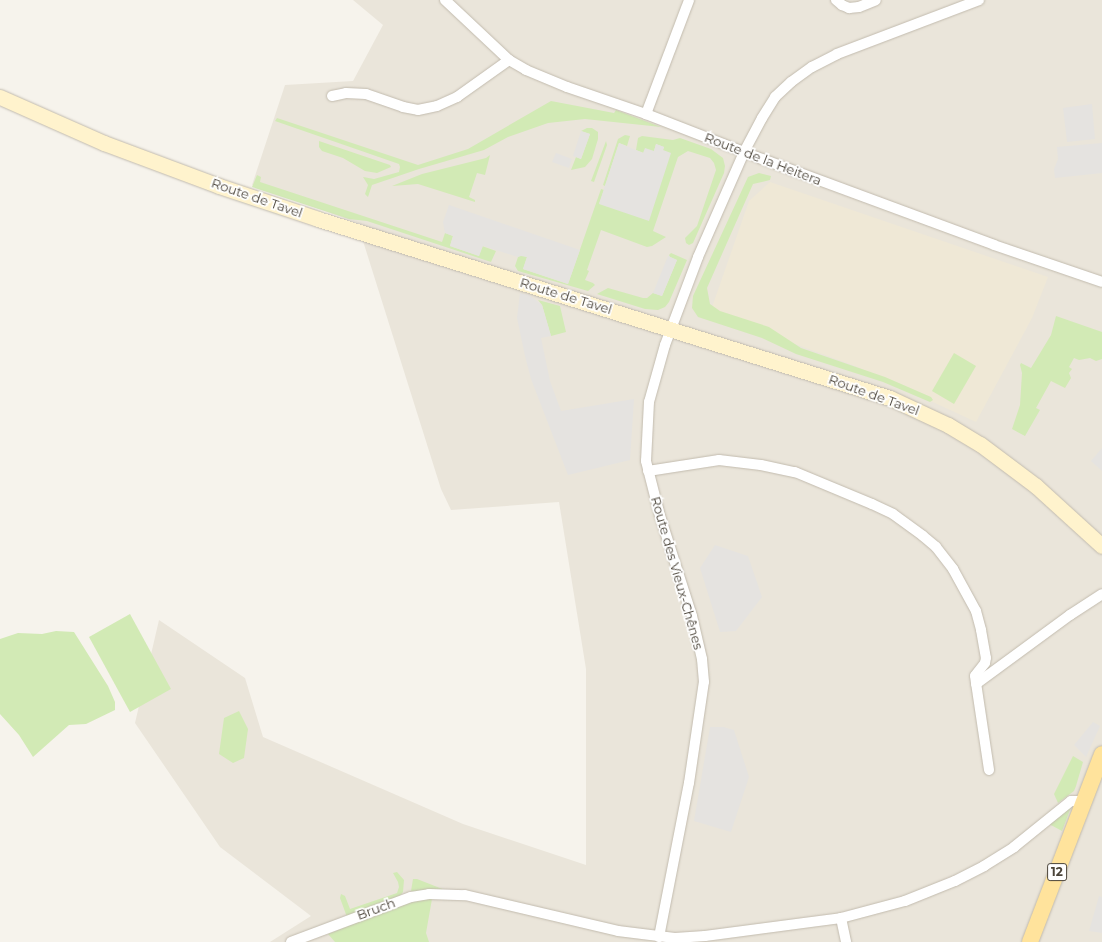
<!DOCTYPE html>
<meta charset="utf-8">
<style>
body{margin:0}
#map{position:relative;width:1102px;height:942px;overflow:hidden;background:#f6f3ec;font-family:Montserrat,sans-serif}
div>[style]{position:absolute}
.residential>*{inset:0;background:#eae5da}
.education>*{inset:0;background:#efe8d6}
.green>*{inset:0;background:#d2eab5}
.parking>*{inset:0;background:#e5e3e0}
.roads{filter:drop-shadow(0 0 1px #c2bbae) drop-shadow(0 0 1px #c2bbae)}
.street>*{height:10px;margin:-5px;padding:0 5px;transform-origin:5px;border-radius:5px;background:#fff}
.secondary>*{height:15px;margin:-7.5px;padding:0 7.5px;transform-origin:7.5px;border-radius:7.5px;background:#fff3cd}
.primary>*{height:16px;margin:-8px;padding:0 8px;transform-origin:8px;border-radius:8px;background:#ffe39c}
span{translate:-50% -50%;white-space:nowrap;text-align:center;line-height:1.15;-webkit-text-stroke:3.5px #fff;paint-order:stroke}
.shield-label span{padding:1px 3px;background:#fff;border:1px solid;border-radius:3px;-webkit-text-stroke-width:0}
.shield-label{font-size:12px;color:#4b4439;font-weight:700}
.street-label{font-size:13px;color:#4b4439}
</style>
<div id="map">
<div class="residential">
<i style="clip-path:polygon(353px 0,1102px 0,1102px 942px,270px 942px,311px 916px,220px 847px,135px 723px,159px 620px,245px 678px,263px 737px,463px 824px,586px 865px,586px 669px,559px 502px,451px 510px,441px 489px,363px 241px,364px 225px,252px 185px,285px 85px,353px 81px,383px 25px)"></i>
</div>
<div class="education">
<i style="clip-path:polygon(770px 182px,1048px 277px,1032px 318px,976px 422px,855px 366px,710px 313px,749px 201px)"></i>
</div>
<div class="green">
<i style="clip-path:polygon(551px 101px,614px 113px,616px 110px,661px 127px,585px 119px,548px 123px,508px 137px,484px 150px,419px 169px,372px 185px,368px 197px,365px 194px,368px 185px,363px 177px,374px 179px,399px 172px,400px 167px,399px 164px,275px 121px,277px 118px,418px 165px,468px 149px)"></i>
<i style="clip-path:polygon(587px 128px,592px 128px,598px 132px,598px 139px,592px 159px,585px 167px,571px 170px,576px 157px,581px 159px,590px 134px,581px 131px)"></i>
<i style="clip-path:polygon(625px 135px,630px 136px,627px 146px,619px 143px,605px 186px,603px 185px,618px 139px)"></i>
<i style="clip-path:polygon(642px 136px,673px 140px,680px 138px,711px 149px,723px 158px,725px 166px,724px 173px,693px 243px,689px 245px,686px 243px,685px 238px,697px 226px,716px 170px,714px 163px,710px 158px,688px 151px,678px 157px,653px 231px,666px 237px,652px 246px,647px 247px,601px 230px,587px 270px,589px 271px,585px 280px,593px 283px,595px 285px,588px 291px,518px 271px,515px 266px,518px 257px,521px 255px,527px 257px,523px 269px,568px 284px,601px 189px,604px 190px,599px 204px,663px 150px,664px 147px,656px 144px,654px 151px,644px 153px,636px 150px,638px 138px)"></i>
<i style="clip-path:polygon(319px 141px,390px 165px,391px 167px,377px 173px,365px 171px,343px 158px,322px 151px,319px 147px)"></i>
<i style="clip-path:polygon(606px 141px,607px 145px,594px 182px,591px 181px)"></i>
<i style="clip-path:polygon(490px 155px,485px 175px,477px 173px,469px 197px,475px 200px,475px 202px,418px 184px,392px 186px,422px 174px,486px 158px)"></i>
<i style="clip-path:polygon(759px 173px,771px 176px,770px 180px,753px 184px,707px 288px,710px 304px,720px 311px,769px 327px,801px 348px,885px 377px,931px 397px,933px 400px,930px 402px,883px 382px,796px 354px,762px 338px,698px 317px,692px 308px,693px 296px,748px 177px)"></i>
<i style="clip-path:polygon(257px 175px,261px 177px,260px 182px,442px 242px,445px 233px,453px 236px,450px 246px,479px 256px,482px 246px,496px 251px,491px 262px,367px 221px,349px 219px,252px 187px)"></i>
<i style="clip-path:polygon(671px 253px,687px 260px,669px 302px,665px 307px,658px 310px,645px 309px,597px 294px,608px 288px,643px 298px,647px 298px,653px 293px,662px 296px,677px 260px,670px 257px,669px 255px)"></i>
<i style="clip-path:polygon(538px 300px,560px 306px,566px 332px,551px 336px,542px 305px)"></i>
<i style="clip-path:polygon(1056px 316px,1102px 332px,1102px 359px,1096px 361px,1090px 358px,1079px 360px,1074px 358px,1069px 367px,1072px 369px,1069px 373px,1071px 378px,1065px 388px,1051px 381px,1036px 408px,1040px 410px,1025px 436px,1012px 429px,1020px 405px,1022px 373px,1020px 365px,1021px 363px,1031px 368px,1051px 335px)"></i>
<i style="clip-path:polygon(954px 353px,976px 366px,954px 404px,932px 391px)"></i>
<i style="clip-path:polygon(130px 614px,171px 689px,130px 712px,89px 637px)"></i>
<i style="clip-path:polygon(56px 631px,74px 632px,108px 686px,115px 702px,115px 710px,86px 724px,69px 725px,33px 757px,19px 735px,0 714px,0 639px,18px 633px,42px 634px)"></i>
<i style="clip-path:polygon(239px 711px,248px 729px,244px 758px,233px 763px,219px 754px,224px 718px)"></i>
<i style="clip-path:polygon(1073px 756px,1083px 762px,1076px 786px,1074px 791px,1058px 803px,1054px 794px)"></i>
<i style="clip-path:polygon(1071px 807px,1062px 831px,1049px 824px)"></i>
<i style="clip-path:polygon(397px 872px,404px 880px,403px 892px,399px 897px,347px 917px,340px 898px,341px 894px,345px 896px,350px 909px,397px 893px,399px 887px,398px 882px,393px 873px)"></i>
<i style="clip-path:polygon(413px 879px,417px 879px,445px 890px,415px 892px,411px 891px)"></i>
<i style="clip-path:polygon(421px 899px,432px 899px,426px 933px,429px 942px,335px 942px,328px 934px,403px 904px)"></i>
</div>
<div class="parking">
<i style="clip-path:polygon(1092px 104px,1095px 139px,1067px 142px,1063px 108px)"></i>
<i style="clip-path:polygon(581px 131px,590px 134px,581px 159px,573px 156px)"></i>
<i style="clip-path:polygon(619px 143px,643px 153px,645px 148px,654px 151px,656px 144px,664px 147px,663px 150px,671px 153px,649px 221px,599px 204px)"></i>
<i style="clip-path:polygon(1102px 143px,1102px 173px,1055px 178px,1054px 169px,1058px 159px,1057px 147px)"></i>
<i style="clip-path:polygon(556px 153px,572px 159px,569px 168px,552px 162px)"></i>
<i style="clip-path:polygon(449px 205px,580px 250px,568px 284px,523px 269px,527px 257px,521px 256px,518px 257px,483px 246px,479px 256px,450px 246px,453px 236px,445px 233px,443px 222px)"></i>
<i style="clip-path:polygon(668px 256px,677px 260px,662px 296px,653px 293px)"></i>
<i style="clip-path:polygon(520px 293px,529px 295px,542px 305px,551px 336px,541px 338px,550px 381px,561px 411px,634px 399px,630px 460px,568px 475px,531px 379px,525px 356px,517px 318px)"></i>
<i style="clip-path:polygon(1102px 448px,1102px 471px,1091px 461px)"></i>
<i style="clip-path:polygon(715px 545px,748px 556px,762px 597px,736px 631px,720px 632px,700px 568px)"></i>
<i style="clip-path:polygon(1093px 722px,1100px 726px,1086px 757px,1074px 745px)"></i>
<i style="clip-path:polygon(710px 727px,723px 727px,734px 730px,749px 777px,731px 832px,694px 821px)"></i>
<i style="clip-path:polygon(1099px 896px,1102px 897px,1102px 933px,1089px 931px)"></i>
</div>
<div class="roads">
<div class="street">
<i style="left:445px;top:0;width:88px;rotate:43.2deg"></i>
<i style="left:509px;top:60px;width:20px;rotate:30deg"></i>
<i style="left:526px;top:70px;width:44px;rotate:22.5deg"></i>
<i style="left:567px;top:87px;width:83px;rotate:18.9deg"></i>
<i style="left:646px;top:114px;width:124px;rotate:21.2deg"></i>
<i style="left:762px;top:159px;width:247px;rotate:20.3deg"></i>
<i style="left:994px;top:245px;width:114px;rotate:18.9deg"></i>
<i style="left:836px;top:0;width:8px;rotate:40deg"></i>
<i style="left:842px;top:5px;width:8px;rotate:23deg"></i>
<i style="left:849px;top:8px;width:10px;rotate:-6deg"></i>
<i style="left:859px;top:7px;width:18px;rotate:-22deg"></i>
<i style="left:332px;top:96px;width:14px;rotate:-12deg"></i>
<i style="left:346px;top:93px;width:20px;rotate:3deg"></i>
<i style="left:366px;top:94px;width:39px;rotate:19deg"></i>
<i style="left:403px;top:107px;width:15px;rotate:11deg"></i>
<i style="left:418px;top:110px;width:19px;rotate:-12deg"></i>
<i style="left:437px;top:106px;width:22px;rotate:-24deg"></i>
<i style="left:457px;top:97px;width:64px;rotate:-35.4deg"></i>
<i style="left:646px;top:114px;width:122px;rotate:-69.3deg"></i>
<i style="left:648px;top:471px;width:72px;rotate:-8.8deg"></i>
<i style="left:719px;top:460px;width:42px;rotate:6.8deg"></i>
<i style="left:761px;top:465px;width:35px;rotate:12deg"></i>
<i style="left:795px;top:472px;width:83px;rotate:22.6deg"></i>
<i style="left:872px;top:504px;width:23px;rotate:25deg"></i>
<i style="left:893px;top:514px;width:37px;rotate:36deg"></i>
<i style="left:923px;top:536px;width:17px;rotate:40deg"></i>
<i style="left:936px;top:547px;width:28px;rotate:52deg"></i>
<i style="left:953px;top:569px;width:48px;rotate:61.3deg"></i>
<i style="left:976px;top:611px;width:20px;rotate:75deg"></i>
<i style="left:981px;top:630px;width:28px;rotate:80deg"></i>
<i style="left:986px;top:658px;width:5px;rotate:101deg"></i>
<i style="left:985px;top:663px;width:16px;rotate:128deg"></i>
<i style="left:975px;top:676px;width:95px;rotate:81.5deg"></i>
<i style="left:976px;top:684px;width:117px;rotate:-36.3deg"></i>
<i style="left:1070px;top:615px;width:38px;rotate:-33deg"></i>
<i style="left:841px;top:918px;width:25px;rotate:78deg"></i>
<i style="left:659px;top:937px;width:157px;rotate:-79deg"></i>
<i style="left:689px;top:783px;width:102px;rotate:-81.6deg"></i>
<i style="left:704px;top:682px;width:23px;rotate:-95deg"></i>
<i style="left:702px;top:659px;width:44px;rotate:-103.1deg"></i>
<i style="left:692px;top:616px;width:105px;rotate:-107.7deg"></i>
<i style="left:660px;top:516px;width:57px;rotate:-104.3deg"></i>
<i style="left:646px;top:461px;width:59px;rotate:-87.1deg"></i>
<i style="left:649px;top:402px;width:59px;rotate:-74.3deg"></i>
<i style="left:665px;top:345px;width:94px;rotate:-69.4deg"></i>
<i style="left:698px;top:257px;width:115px;rotate:-66.3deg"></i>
<i style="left:744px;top:152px;width:38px;rotate:-62deg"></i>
<i style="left:762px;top:118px;width:25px;rotate:-58deg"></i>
<i style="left:775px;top:97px;width:22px;rotate:-43deg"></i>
<i style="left:791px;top:82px;width:26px;rotate:-36deg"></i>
<i style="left:812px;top:67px;width:28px;rotate:-27deg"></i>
<i style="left:837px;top:54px;width:152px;rotate:-20.8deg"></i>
<i style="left:291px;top:942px;width:128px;rotate:-20.6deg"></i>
<i style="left:411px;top:897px;width:18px;rotate:-9deg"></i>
<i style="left:429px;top:894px;width:36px;rotate:2deg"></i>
<i style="left:465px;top:895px;width:157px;rotate:13.2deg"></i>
<i style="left:618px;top:931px;width:57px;rotate:7deg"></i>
<i style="left:675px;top:938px;width:30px;rotate:-4deg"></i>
<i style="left:705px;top:936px;width:137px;rotate:-7.5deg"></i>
<i style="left:841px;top:918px;width:66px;rotate:-14.9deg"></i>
<i style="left:905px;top:901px;width:54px;rotate:-21.8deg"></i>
<i style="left:955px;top:881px;width:33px;rotate:-27deg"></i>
<i style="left:984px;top:866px;width:36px;rotate:-32deg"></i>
<i style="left:1014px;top:847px;width:73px;rotate:-38.9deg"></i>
<i style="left:1071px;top:801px;width:13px"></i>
</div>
<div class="secondary">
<i style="left:0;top:97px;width:114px;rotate:23.9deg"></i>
<i style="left:104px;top:143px;width:123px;rotate:20.5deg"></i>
<i style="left:219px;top:186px;width:104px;rotate:18.4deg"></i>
<i style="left:318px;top:219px;width:599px;rotate:17.38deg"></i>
<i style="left:890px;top:398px;width:64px;rotate:25deg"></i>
<i style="left:948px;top:425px;width:37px;rotate:31deg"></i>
<i style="left:980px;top:444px;width:70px;rotate:36.9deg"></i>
<i style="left:1036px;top:486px;width:89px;rotate:42.3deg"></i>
</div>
<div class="primary">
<i style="left:1030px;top:942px;width:201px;rotate:-69deg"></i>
</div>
</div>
<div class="shield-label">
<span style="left:1057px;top:872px">12</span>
</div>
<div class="street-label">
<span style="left:763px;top:159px;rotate:21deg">Route de la Heitera</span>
<span style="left:257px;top:198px;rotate:19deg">Route de Tavel</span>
<span style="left:566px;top:296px;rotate:17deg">Route de Tavel</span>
<span style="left:874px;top:395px;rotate:20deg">Route de Tavel</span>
<span style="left:677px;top:573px;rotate:74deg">Route des Vieux-Chênes</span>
<span style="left:376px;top:909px;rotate:-20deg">Bruch</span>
</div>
</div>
